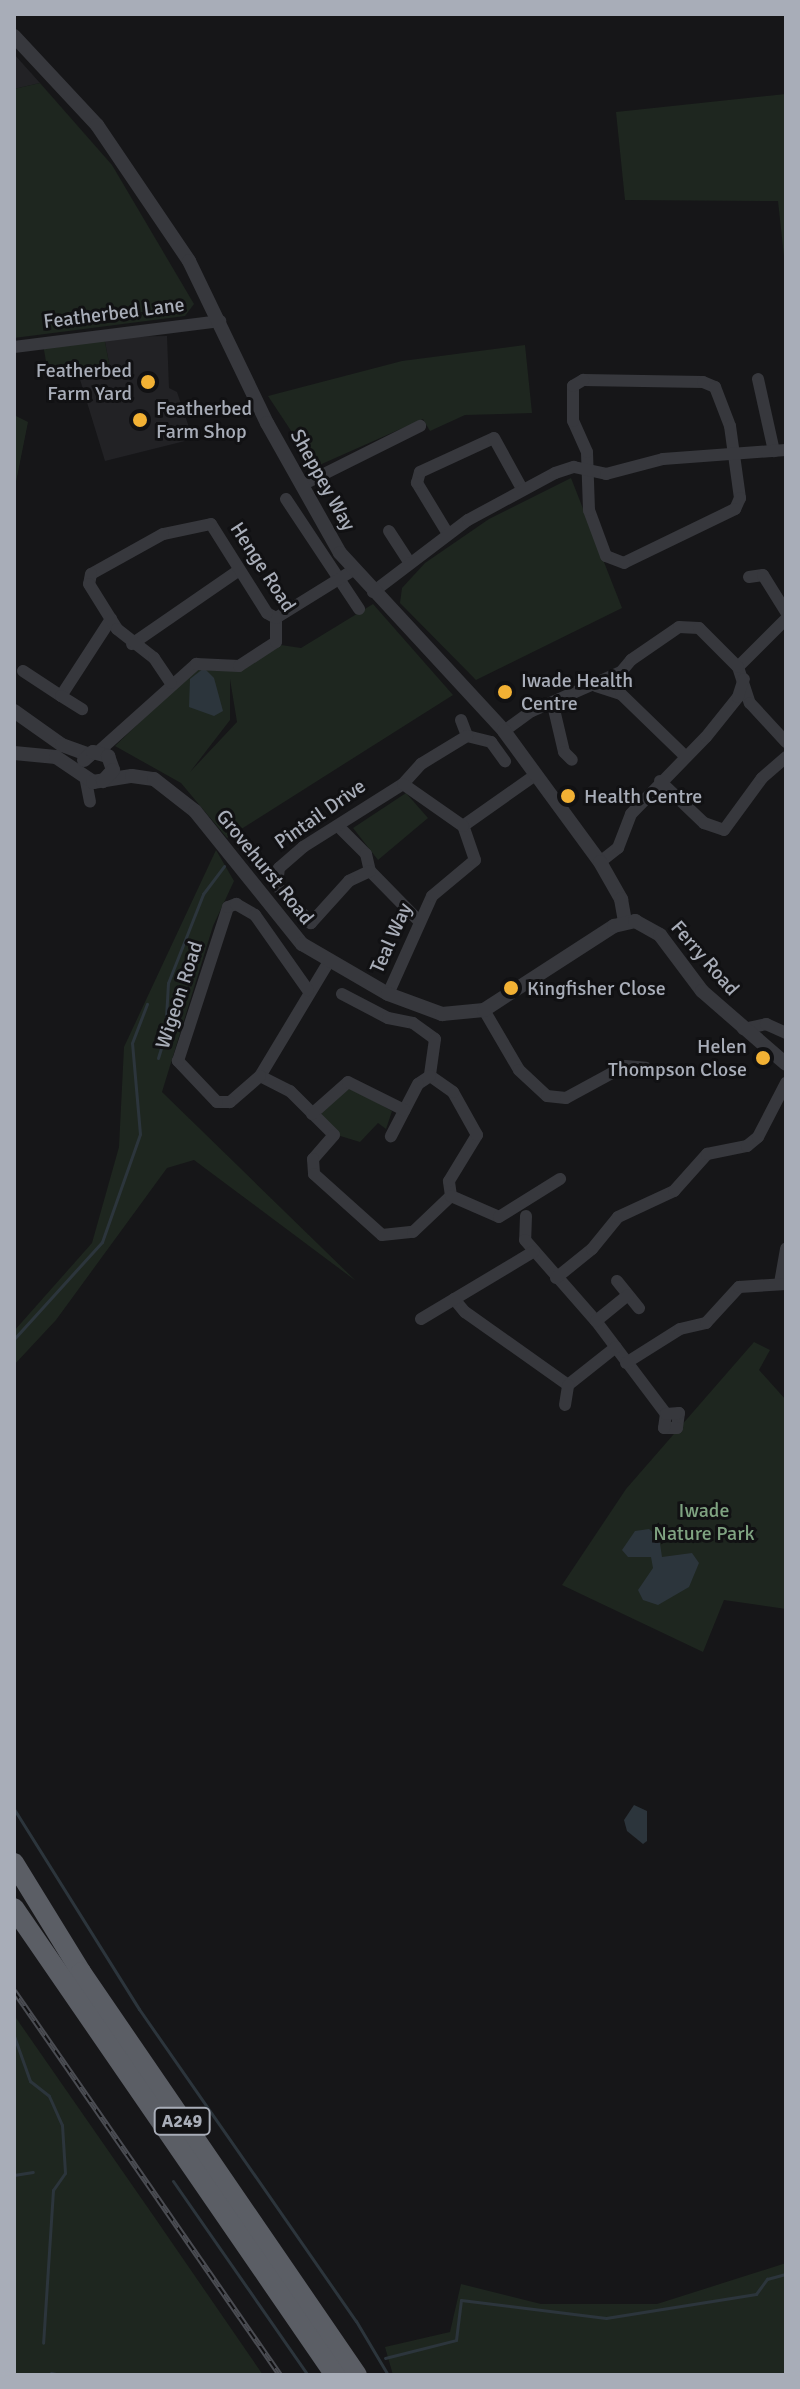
<!DOCTYPE html>
<style>
body{margin:0}
#map{position:relative;width:800px;height:2389px;overflow:hidden;background:#161618;font-family:Signika,sans-serif}
div>[style]{position:absolute}
.built>*{inset:0;background:#222225}
.green>*{inset:0;background:#1e261f}
.water>*{inset:0;background:#2c353c}
.stream>*{height:3px;margin:-1.5px;padding:0 1.5px;transform-origin:1.5px;border-radius:1.5px;background:#2c353c}
.minor>*{height:12px;margin:-6px;padding:0 6px;transform-origin:6px;border-radius:6px;background:#37383d}
.tertiary>*{height:14px;margin:-7px;padding:0 7px;transform-origin:7px;border-radius:7px;background:#37383d}
.trunk>*{height:20px;margin:-10px;padding:0 10px;transform-origin:10px;border-radius:10px;background:#5b5e65}
.rail>*{height:6px;margin-top:-3px;transform-origin:0;background:repeating-linear-gradient(90deg,#111113 0 9px,#4a4c52 0 18px);box-sizing:border-box;border-block:2px solid #4a4c52}
.dots>*{width:22px;height:22px;translate:-50% -50%;box-sizing:border-box;border:4px solid #111113;border-radius:50%}
span{translate:-50% -50%;white-space:nowrap;text-align:center;line-height:1.15;-webkit-text-stroke:6px #111113;paint-order:stroke}
.shield-label span{padding:2px 6px;background:#111113;border:2px solid;border-radius:6px;-webkit-text-stroke-width:0}
.shield-label{font-size:18px;color:#a8adb8;font-weight:700}
.street-label{font-size:20px;color:#a8adb8}
.poi-label{font-size:20px;color:#a8adb8}
.right{translate:-100% -50%;text-align:right}
.left{translate:0 -50%;text-align:left}
.park-label{font-size:20px;color:#7fa381}
.frame{position:absolute;inset:0;border:16px solid #a8adb8;pointer-events:none}
</style>
<div id="map">
<div class="built">
<i style="clip-path:polygon(14px 54px,40px 83px,14px 89px)"></i>
<i style="clip-path:polygon(167px 336px,169px 388px,177px 392px,193px 439px,105px 461px,78px 373px,110px 368px,104px 337px)"></i>
</div>
<div class="green">
<i style="clip-path:polygon(40px 83px,112px 165px,194px 304px,185px 316px,14px 338px,14px 89px)"></i>
<i style="clip-path:polygon(786px 94px,786px 275px,778px 201px,625px 200px,616px 112px)"></i>
<i style="clip-path:polygon(104px 337px,110px 368px,49px 379px,43px 344px)"></i>
<i style="clip-path:polygon(525px 345px,532px 413px,465px 415px,430px 431px,423px 419px,315px 467px,268px 396px,402px 361px)"></i>
<i style="clip-path:polygon(14px 415px,28px 422px,14px 492px)"></i>
<i style="clip-path:polygon(571px 478px,622px 608px,476px 680px,400px 603px,402px 588px,425px 563px,489px 519px)"></i>
<i style="clip-path:polygon(evenodd,373px 604px,453px 695px,227px 838px,181px 783px,115px 746px,195px 669px,241px 671px,281px 645px,301px 648px,373px 604px,230px 679px,237px 722px,190px 772px,230px 720px,230px 679px)"></i>
<i style="clip-path:polygon(406px 793px,428px 818px,378px 860px,353px 828px)"></i>
<i style="clip-path:polygon(216px 850px,234px 881px,213px 926px,162px 1092px,356px 1281px,194px 1160px,167px 1168px,56px 1320px,14px 1365px,14px 1331px,92px 1243px,119px 1147px,124px 1047px)"></i>
<i style="clip-path:polygon(349px 1087px,392px 1111px,386px 1129px,378px 1123px,360px 1142px,337px 1135px,322px 1118px,322px 1112px)"></i>
<i style="clip-path:polygon(754px 1342px,770px 1350px,759px 1370px,786px 1400px,786px 1609px,724px 1600px,703px 1652px,562px 1585px,626px 1489px)"></i>
<i style="clip-path:polygon(14px 2015px,155px 2218px,263px 2375px,14px 2375px)"></i>
<i style="clip-path:polygon(786px 2263px,786px 2375px,393px 2375px,385px 2347px,450px 2332px,461px 2284px,541px 2304px,657px 2304px)"></i>
</div>
<div class="water">
<i style="clip-path:polygon(204px 668px,214px 678px,223px 711px,214px 716px,189px 707px,190px 679px)"></i>
<i style="clip-path:polygon(649px 1529px,659px 1537px,662px 1557px,692px 1553px,699px 1563px,689px 1587px,658px 1605px,643px 1600px,638px 1590px,653px 1568px,651px 1557px,628px 1557px,622px 1550px,635px 1531px)"></i>
<i style="clip-path:polygon(634px 1805px,647px 1811px,647px 1841px,643px 1844px,627px 1831px,624px 1820px)"></i>
</div>
<div class="stream">
<i style="left:786px;top:199px;width:24px;rotate:90deg"></i>
<i style="left:158px;top:1058px;width:24px;rotate:-73deg"></i>
<i style="left:165px;top:1035px;width:52px;rotate:-86.7deg"></i>
<i style="left:168px;top:983px;width:96px;rotate:-68.5deg"></i>
<i style="left:203px;top:894px;width:35px;rotate:-53deg"></i>
<i style="left:14px;top:1339px;width:131px;rotate:-47.8deg"></i>
<i style="left:102px;top:1242px;width:114px;rotate:-70.6deg"></i>
<i style="left:140px;top:1134px;width:91px;rotate:-95deg"></i>
<i style="left:132px;top:1043px;width:42px;rotate:-69deg"></i>
<i style="left:14px;top:1809px;width:236px;rotate:58deg"></i>
<i style="left:139px;top:2009px;width:380px;rotate:55.2deg"></i>
<i style="left:356px;top:2321px;width:63px;rotate:59.3deg"></i>
<i style="left:14px;top:2036px;width:48px;rotate:70.4deg"></i>
<i style="left:30px;top:2081px;width:24px;rotate:38deg"></i>
<i style="left:49px;top:2096px;width:32px;rotate:66deg"></i>
<i style="left:62px;top:2125px;width:48px;rotate:86.4deg"></i>
<i style="left:65px;top:2173px;width:21px;rotate:125deg"></i>
<i style="left:53px;top:2190px;width:153px;rotate:93.7deg"></i>
<i style="left:14px;top:2175px;width:19px;rotate:-9deg"></i>
<i style="left:173px;top:2181px;width:236px;rotate:55.2deg"></i>
<i style="left:385px;top:2358px;width:73px;rotate:-14.2deg"></i>
<i style="left:456px;top:2340px;width:40px;rotate:-82.9deg"></i>
<i style="left:461px;top:2300px;width:146px;rotate:7.1deg"></i>
<i style="left:606px;top:2318px;width:152px;rotate:-9.1deg"></i>
<i style="left:756px;top:2294px;width:19px;rotate:-54deg"></i>
<i style="left:767px;top:2279px;width:20px;rotate:-15deg"></i>
<i style="left:51px;top:2373px;width:10px;rotate:11deg"></i>
</div>
<div class="minor">
<i style="left:14px;top:347px;width:208px;rotate:-7.2deg"></i>
<i style="left:758px;top:379px;width:74px;rotate:77.5deg"></i>
<i style="left:583px;top:380px;width:120px;rotate:1deg"></i>
<i style="left:703px;top:382px;width:13px;rotate:23deg"></i>
<i style="left:715px;top:387px;width:42px;rotate:69deg"></i>
<i style="left:730px;top:426px;width:73px;rotate:82.1deg"></i>
<i style="left:740px;top:498px;width:12px;rotate:114deg"></i>
<i style="left:735px;top:509px;width:123px;rotate:154.1deg"></i>
<i style="left:624px;top:563px;width:19px;rotate:-159deg"></i>
<i style="left:606px;top:556px;width:49px;rotate:-110.3deg"></i>
<i style="left:589px;top:510px;width:58px;rotate:-92deg"></i>
<i style="left:587px;top:452px;width:34px;rotate:-114deg"></i>
<i style="left:573px;top:421px;width:35px;rotate:-90deg"></i>
<i style="left:573px;top:386px;width:12px;rotate:-31deg"></i>
<i style="left:304px;top:484px;width:130px;rotate:-26.6deg"></i>
<i style="left:286px;top:499px;width:132px;rotate:56.4deg"></i>
<i style="left:389px;top:531px;width:38px;rotate:57deg"></i>
<i style="left:448px;top:534px;width:60px;rotate:-121.3deg"></i>
<i style="left:417px;top:483px;width:11px;rotate:-75deg"></i>
<i style="left:420px;top:472px;width:81px;rotate:-24.7deg"></i>
<i style="left:494px;top:438px;width:56px;rotate:61.1deg"></i>
<i style="left:749px;top:577px;width:14px;rotate:-8deg"></i>
<i style="left:763px;top:575px;width:44px;rotate:58.1deg"></i>
<i style="left:373px;top:592px;width:119px;rotate:-37.2deg"></i>
<i style="left:468px;top:520px;width:99px;rotate:-28.4deg"></i>
<i style="left:555px;top:473px;width:20px;rotate:-18deg"></i>
<i style="left:574px;top:467px;width:33px;rotate:12deg"></i>
<i style="left:606px;top:474px;width:59px;rotate:-14.7deg"></i>
<i style="left:663px;top:459px;width:123px;rotate:-4.2deg"></i>
<i style="left:276px;top:618px;width:93px;rotate:-31.8deg"></i>
<i style="left:786px;top:619px;width:68px;rotate:135deg"></i>
<i style="left:738px;top:667px;width:38px;rotate:72deg"></i>
<i style="left:750px;top:703px;width:53px;rotate:47.3deg"></i>
<i style="left:132px;top:644px;width:129px;rotate:-34.6deg"></i>
<i style="left:23px;top:671px;width:45px;rotate:33.3deg"></i>
<i style="left:61px;top:696px;width:92px;rotate:-57deg"></i>
<i style="left:596px;top:686px;width:26px;rotate:18deg"></i>
<i style="left:621px;top:694px;width:88px;rotate:44.1deg"></i>
<i style="left:61px;top:696px;width:25px;rotate:32deg"></i>
<i style="left:553px;top:705px;width:48px;rotate:76.8deg"></i>
<i style="left:564px;top:752px;width:11px;rotate:45deg"></i>
<i style="left:461px;top:720px;width:17px;rotate:69deg"></i>
<i style="left:467px;top:736px;width:25px;rotate:14deg"></i>
<i style="left:491px;top:742px;width:24px;rotate:54deg"></i>
<i style="left:504px;top:731px;width:34px;rotate:-36deg"></i>
<i style="left:532px;top:711px;width:97px;rotate:-23.7deg"></i>
<i style="left:621px;top:672px;width:16px;rotate:-50deg"></i>
<i style="left:631px;top:660px;width:58px;rotate:-34.5deg"></i>
<i style="left:679px;top:627px;width:20px;rotate:3deg"></i>
<i style="left:699px;top:628px;width:55px;rotate:45deg"></i>
<i style="left:98px;top:752px;width:132px;rotate:-41.9deg"></i>
<i style="left:196px;top:664px;width:43px;rotate:2.7deg"></i>
<i style="left:239px;top:666px;width:44px;rotate:-33deg"></i>
<i style="left:276px;top:642px;width:24px;rotate:-90deg"></i>
<i style="left:276px;top:618px;width:10px;rotate:-151deg"></i>
<i style="left:267px;top:613px;width:105px;rotate:-122.2deg"></i>
<i style="left:211px;top:524px;width:49px;rotate:168.2deg"></i>
<i style="left:163px;top:534px;width:82px;rotate:150.9deg"></i>
<i style="left:91px;top:574px;width:10px;rotate:101deg"></i>
<i style="left:89px;top:584px;width:53px;rotate:58.1deg"></i>
<i style="left:117px;top:629px;width:47px;rotate:38.1deg"></i>
<i style="left:154px;top:658px;width:30px;rotate:56deg"></i>
<i style="left:85px;top:776px;width:26px;rotate:79deg"></i>
<i style="left:660px;top:781px;width:61px;rotate:43.7deg"></i>
<i style="left:704px;top:823px;width:21px;rotate:19deg"></i>
<i style="left:724px;top:830px;width:64px;rotate:-53.8deg"></i>
<i style="left:762px;top:778px;width:32px;rotate:-41deg"></i>
<i style="left:463px;top:826px;width:87px;rotate:-35.2deg"></i>
<i style="left:339px;top:827px;width:38px;rotate:45deg"></i>
<i style="left:366px;top:854px;width:17px;rotate:77deg"></i>
<i style="left:370px;top:871px;width:70px;rotate:45.6deg"></i>
<i style="left:600px;top:862px;width:23px;rotate:-38deg"></i>
<i style="left:618px;top:848px;width:36px;rotate:-69deg"></i>
<i style="left:631px;top:814px;width:107px;rotate:-45.8deg"></i>
<i style="left:706px;top:737px;width:51px;rotate:-51.3deg"></i>
<i style="left:738px;top:697px;width:19px;rotate:-72deg"></i>
<i style="left:370px;top:871px;width:23px;rotate:155deg"></i>
<i style="left:349px;top:881px;width:57px;rotate:132.1deg"></i>
<i style="left:311px;top:923px;width:50px;rotate:-132.6deg"></i>
<i style="left:277px;top:886px;width:18px;rotate:-84deg"></i>
<i style="left:279px;top:868px;width:32px;rotate:-41deg"></i>
<i style="left:303px;top:847px;width:118px;rotate:-32.2deg"></i>
<i style="left:403px;top:784px;width:27px;rotate:-48deg"></i>
<i style="left:421px;top:764px;width:54px;rotate:-31.3deg"></i>
<i style="left:328px;top:963px;width:132px;rotate:121deg"></i>
<i style="left:260px;top:1076px;width:34px;rotate:27deg"></i>
<i style="left:290px;top:1091px;width:62px;rotate:45deg"></i>
<i style="left:334px;top:1135px;width:32px;rotate:131deg"></i>
<i style="left:313px;top:1159px;width:15px;rotate:86deg"></i>
<i style="left:314px;top:1174px;width:91px;rotate:41.9deg"></i>
<i style="left:382px;top:1235px;width:31px;rotate:-6deg"></i>
<i style="left:413px;top:1232px;width:52px;rotate:-43.5deg"></i>
<i style="left:451px;top:1196px;width:15px;rotate:-98deg"></i>
<i style="left:449px;top:1181px;width:54px;rotate:-58.7deg"></i>
<i style="left:477px;top:1135px;width:49px;rotate:-119.2deg"></i>
<i style="left:453px;top:1092px;width:28px;rotate:-145deg"></i>
<i style="left:342px;top:994px;width:52px;rotate:27.6deg"></i>
<i style="left:388px;top:1018px;width:25px;rotate:11deg"></i>
<i style="left:413px;top:1023px;width:27px;rotate:36deg"></i>
<i style="left:435px;top:1039px;width:37px;rotate:98deg"></i>
<i style="left:430px;top:1076px;width:14px;rotate:146deg"></i>
<i style="left:418px;top:1084px;width:59px;rotate:117.4deg"></i>
<i style="left:388px;top:994px;width:107px;rotate:-65.8deg"></i>
<i style="left:432px;top:896px;width:56px;rotate:-39.9deg"></i>
<i style="left:475px;top:860px;width:36px;rotate:-109deg"></i>
<i style="left:463px;top:826px;width:73px;rotate:-145deg"></i>
<i style="left:484px;top:1010px;width:69px;rotate:59.7deg"></i>
<i style="left:519px;top:1070px;width:38px;rotate:43deg"></i>
<i style="left:547px;top:1096px;width:19px;rotate:6deg"></i>
<i style="left:566px;top:1098px;width:67px;rotate:-28.5deg"></i>
<i style="left:625px;top:1066px;width:21px;rotate:5deg"></i>
<i style="left:743px;top:1029px;width:24px;rotate:-12deg"></i>
<i style="left:766px;top:1024px;width:22px;rotate:24deg"></i>
<i style="left:260px;top:1076px;width:40px;rotate:139deg"></i>
<i style="left:230px;top:1102px;width:13px;rotate:180deg"></i>
<i style="left:217px;top:1102px;width:57px;rotate:-133.6deg"></i>
<i style="left:178px;top:1061px;width:162px;rotate:-72deg"></i>
<i style="left:228px;top:907px;width:9px;rotate:-21deg"></i>
<i style="left:236px;top:904px;width:22px;rotate:30deg"></i>
<i style="left:255px;top:915px;width:92px;rotate:54.8deg"></i>
<i style="left:312px;top:1114px;width:48px;rotate:-41.6deg"></i>
<i style="left:348px;top:1082px;width:63px;rotate:26.6deg"></i>
<i style="left:451px;top:1196px;width:52px;rotate:23.6deg"></i>
<i style="left:499px;top:1217px;width:72px;rotate:-31.9deg"></i>
<i style="left:526px;top:1216px;width:24px;rotate:92deg"></i>
<i style="left:525px;top:1240px;width:108px;rotate:48.8deg"></i>
<i style="left:596px;top:1321px;width:116px;rotate:53deg"></i>
<i style="left:556px;top:1278px;width:46px;rotate:-38.9deg"></i>
<i style="left:592px;top:1249px;width:41px;rotate:-50.9deg"></i>
<i style="left:618px;top:1217px;width:62px;rotate:-24.9deg"></i>
<i style="left:674px;top:1191px;width:50px;rotate:-48.3deg"></i>
<i style="left:707px;top:1154px;width:41px;rotate:-11.3deg"></i>
<i style="left:747px;top:1146px;width:14px;rotate:-39deg"></i>
<i style="left:758px;top:1137px;width:61px;rotate:-62.6deg"></i>
<i style="left:617px;top:1281px;width:35px;rotate:51deg"></i>
<i style="left:780px;top:1283px;width:35px;rotate:-80deg"></i>
<i style="left:454px;top:1299px;width:17px;rotate:50deg"></i>
<i style="left:465px;top:1312px;width:126px;rotate:35.3deg"></i>
<i style="left:568px;top:1385px;width:61px;rotate:-38.4deg"></i>
<i style="left:421px;top:1319px;width:131px;rotate:-30.9deg"></i>
<i style="left:596px;top:1321px;width:41px;rotate:-39.1deg"></i>
<i style="left:626px;top:1363px;width:64px;rotate:-32.2deg"></i>
<i style="left:680px;top:1329px;width:27px;rotate:-13deg"></i>
<i style="left:706px;top:1323px;width:49px;rotate:-47.5deg"></i>
<i style="left:739px;top:1287px;width:47px;rotate:-3.7deg"></i>
<i style="left:565px;top:1405px;width:20px;rotate:-81deg"></i>
<i style="left:679px;top:1413px;width:15px;rotate:98deg"></i>
<i style="left:677px;top:1428px;width:13px;rotate:180deg"></i>
<i style="left:664px;top:1428px;width:14px;rotate:-82deg"></i>
<i style="left:666px;top:1414px;width:13px;rotate:-4deg"></i>
</div>
<div class="tertiary">
<i style="left:14px;top:36px;width:122px;rotate:47deg"></i>
<i style="left:97px;top:125px;width:164px;rotate:55.9deg"></i>
<i style="left:189px;top:261px;width:180px;rotate:64.3deg"></i>
<i style="left:267px;top:423px;width:149px;rotate:60.7deg"></i>
<i style="left:340px;top:553px;width:242px;rotate:47.3deg"></i>
<i style="left:504px;top:731px;width:162px;rotate:53.8deg"></i>
<i style="left:600px;top:862px;width:43px;rotate:60.4deg"></i>
<i style="left:621px;top:899px;width:23px;rotate:80deg"></i>
<i style="left:14px;top:711px;width:59px;rotate:35.3deg"></i>
<i style="left:62px;top:745px;width:29px;rotate:20deg"></i>
<i style="left:14px;top:753px;width:42px;rotate:5.4deg"></i>
<i style="left:56px;top:757px;width:45px;rotate:34deg"></i>
<i style="left:93px;top:782px;width:39px;rotate:-9deg"></i>
<i style="left:132px;top:776px;width:22px;rotate:8deg"></i>
<i style="left:154px;top:779px;width:52px;rotate:38deg"></i>
<i style="left:195px;top:811px;width:171px;rotate:51.2deg"></i>
<i style="left:302px;top:944px;width:99px;rotate:30.2deg"></i>
<i style="left:388px;top:994px;width:58px;rotate:20.3deg"></i>
<i style="left:442px;top:1014px;width:42px;rotate:-5.4deg"></i>
<i style="left:484px;top:1010px;width:155px;rotate:-32.9deg"></i>
<i style="left:614px;top:926px;width:22px;rotate:-13deg"></i>
<i style="left:635px;top:921px;width:29px;rotate:29deg"></i>
<i style="left:660px;top:935px;width:70px;rotate:53.1deg"></i>
<i style="left:702px;top:991px;width:111px;rotate:41deg"></i>
<i style="left:84px;top:760px;width:12px;rotate:-42deg"></i>
<i style="left:93px;top:752px;width:16px;rotate:15deg"></i>
<i style="left:108px;top:756px;width:15px;rotate:70deg"></i>
<i style="left:113px;top:770px;width:15px;rotate:132deg"></i>
</div>
<div class="trunk">
<i style="left:14px;top:1863px;width:128px;rotate:58.4deg"></i>
<i style="left:81px;top:1972px;width:488px;rotate:55.6deg"></i>
<i style="left:14px;top:1908px;width:567px;rotate:55.5deg"></i>
</div>
<div class="rail">
<i style="left:14px;top:1991px;width:467px;rotate:55.3deg"></i>
</div>
<div class="dots">
<i style="left:148px;top:382px;background:#f2b134"></i>
<i style="left:140px;top:420px;background:#f2b134"></i>
<i style="left:505px;top:692px;background:#f2b134"></i>
<i style="left:568px;top:796px;background:#f2b134"></i>
<i style="left:511px;top:988px;background:#f2b134"></i>
<i style="left:763px;top:1058px;background:#f2b134"></i>
</div>
<div class="shield-label">
<span style="left:182px;top:2121px">A249</span>
</div>
<div class="street-label">
<span style="left:114px;top:313px;rotate:-7deg">Featherbed Lane</span>
<span style="left:323px;top:480px;rotate:61deg">Sheppey Way</span>
<span style="left:263px;top:567px;rotate:57deg">Henge Road</span>
<span style="left:320px;top:814px;rotate:-35deg">Pintail Drive</span>
<span style="left:265px;top:867px;rotate:51deg">Grovehurst Road</span>
<span style="left:391px;top:938px;rotate:-66deg">Teal Way</span>
<span style="left:705px;top:958px;rotate:49deg">Ferry Road</span>
<span style="left:179px;top:995px;rotate:-72deg">Wigeon Road</span>
</div>
<div class="poi-label">
<span class="right" style="left:132px;top:382px">Featherbed<br>Farm Yard</span>
<span class="left" style="left:156px;top:420px">Featherbed<br>Farm Shop</span>
<span class="left" style="left:521px;top:692px">Iwade Health<br>Centre</span>
<span class="left" style="left:584px;top:796px">Health Centre</span>
<span class="left" style="left:527px;top:988px">Kingfisher Close</span>
<span class="right" style="left:747px;top:1058px">Helen<br>Thompson Close</span>
</div>
<div class="park-label">
<span style="left:704px;top:1522px">Iwade<br>Nature Park</span>
</div>
<div class="frame"></div>
</div>
